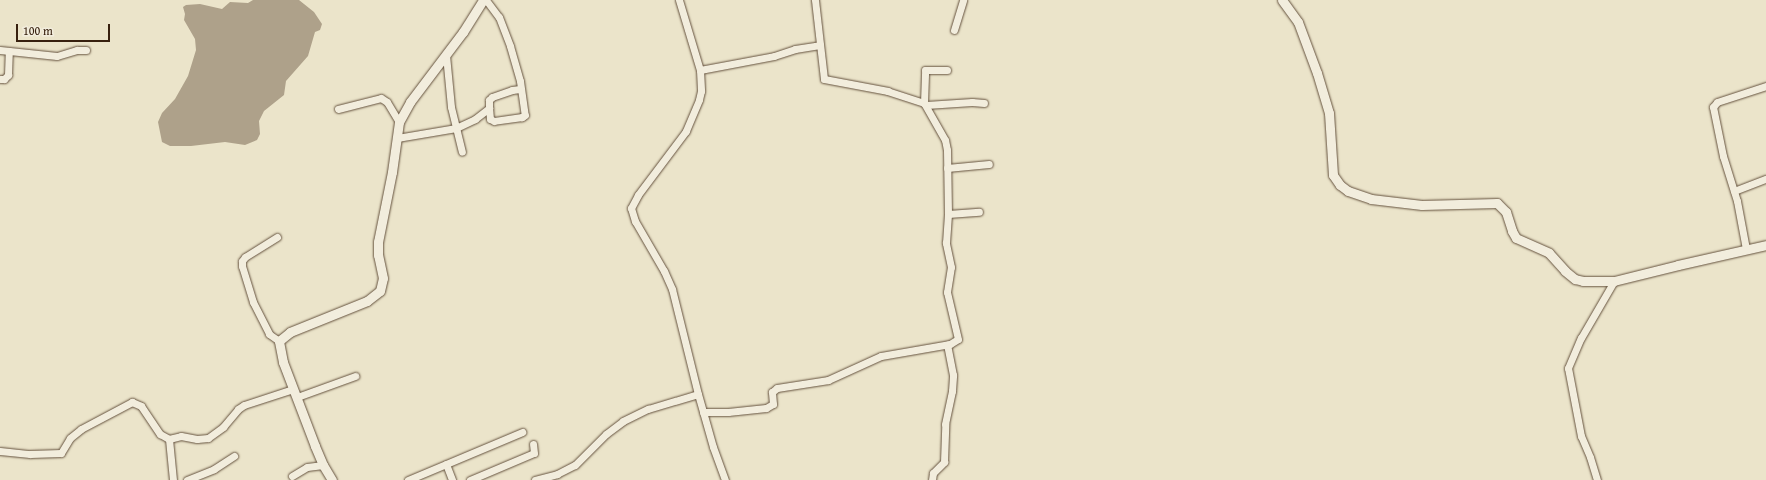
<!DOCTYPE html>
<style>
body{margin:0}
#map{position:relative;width:1766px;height:480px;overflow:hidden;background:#ebe4ca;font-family:"Gentium Book Plus",serif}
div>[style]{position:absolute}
.water>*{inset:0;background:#aea18a}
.roads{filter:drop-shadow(0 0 1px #64513d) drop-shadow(0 0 1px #64513d)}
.street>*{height:7px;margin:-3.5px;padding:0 3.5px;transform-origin:3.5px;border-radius:3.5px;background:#f2eddd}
.secondary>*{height:9px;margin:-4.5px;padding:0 4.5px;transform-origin:4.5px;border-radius:4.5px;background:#f2eddd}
span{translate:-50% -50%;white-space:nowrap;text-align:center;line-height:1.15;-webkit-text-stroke:3px #f2eddd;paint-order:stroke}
.scale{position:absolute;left:16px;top:24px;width:94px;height:18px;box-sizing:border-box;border:2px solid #37200e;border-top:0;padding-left:5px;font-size:12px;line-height:14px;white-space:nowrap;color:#37200e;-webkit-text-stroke:3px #f2eddd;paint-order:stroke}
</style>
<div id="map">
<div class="water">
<i style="clip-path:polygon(253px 0,299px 0,314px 12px,322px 24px,320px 30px,315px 32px,308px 56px,286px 81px,284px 95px,264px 111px,259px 121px,260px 134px,257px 140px,245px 145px,225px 142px,191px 146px,170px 146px,162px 142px,158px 122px,162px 113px,175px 99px,188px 76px,196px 50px,195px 39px,184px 20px,185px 14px,183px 7px,186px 5px,200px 4px,222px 9px,230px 2px,248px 3px)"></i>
</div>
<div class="roads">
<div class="street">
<i style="left:486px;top:0;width:21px;rotate:53deg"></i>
<i style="left:499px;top:17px;width:31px;rotate:69deg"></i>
<i style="left:510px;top:46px;width:36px;rotate:74deg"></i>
<i style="left:520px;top:81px;width:34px;rotate:82deg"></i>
<i style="left:525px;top:115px;width:4px;rotate:146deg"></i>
<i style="left:522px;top:117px;width:28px;rotate:172deg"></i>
<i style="left:494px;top:121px;width:4px;rotate:-153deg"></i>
<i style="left:490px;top:119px;width:11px;rotate:-95deg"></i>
<i style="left:679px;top:0;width:73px;rotate:73.3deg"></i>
<i style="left:700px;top:70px;width:21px;rotate:87deg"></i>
<i style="left:701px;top:91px;width:9px;rotate:103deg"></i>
<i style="left:699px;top:100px;width:34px;rotate:113deg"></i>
<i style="left:686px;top:131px;width:80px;rotate:126.9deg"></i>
<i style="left:638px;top:195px;width:15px;rotate:118deg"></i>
<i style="left:631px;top:208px;width:14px;rotate:73deg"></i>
<i style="left:635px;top:221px;width:58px;rotate:59.9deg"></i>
<i style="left:664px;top:271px;width:20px;rotate:66deg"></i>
<i style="left:672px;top:289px;width:108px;rotate:76.1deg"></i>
<i style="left:698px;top:394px;width:55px;rotate:74.2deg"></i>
<i style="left:713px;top:447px;width:35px;rotate:70deg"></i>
<i style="left:954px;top:30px;width:31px;rotate:-73deg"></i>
<i style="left:0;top:50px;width:57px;rotate:6deg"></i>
<i style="left:57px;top:56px;width:21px;rotate:-17deg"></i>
<i style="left:77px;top:50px;width:9px"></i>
<i style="left:446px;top:55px;width:52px;rotate:84.5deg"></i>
<i style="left:451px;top:107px;width:46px;rotate:76.3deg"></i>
<i style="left:700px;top:70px;width:75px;rotate:-10.7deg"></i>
<i style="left:774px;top:56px;width:22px;rotate:-18deg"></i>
<i style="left:795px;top:49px;width:25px;rotate:-9deg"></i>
<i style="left:0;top:79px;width:4px"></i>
<i style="left:4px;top:79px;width:6px;rotate:-45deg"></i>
<i style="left:8px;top:75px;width:24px;rotate:-88deg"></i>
<i style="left:924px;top:103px;width:33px;rotate:-88deg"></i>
<i style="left:925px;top:70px;width:22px"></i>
<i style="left:926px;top:105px;width:46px;rotate:-3.7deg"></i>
<i style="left:972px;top:102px;width:12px;rotate:5deg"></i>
<i style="left:338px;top:109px;width:44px;rotate:-14.3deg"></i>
<i style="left:381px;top:98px;width:7px;rotate:34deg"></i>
<i style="left:387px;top:102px;width:23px;rotate:59deg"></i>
<i style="left:397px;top:138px;width:60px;rotate:-9.6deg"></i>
<i style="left:456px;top:128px;width:21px;rotate:-25deg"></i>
<i style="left:475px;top:119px;width:18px;rotate:-38deg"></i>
<i style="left:489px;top:108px;width:8px;rotate:-90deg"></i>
<i style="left:489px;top:100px;width:4px;rotate:-45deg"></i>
<i style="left:492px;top:97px;width:21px;rotate:-19deg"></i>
<i style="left:512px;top:90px;width:8px;rotate:-7deg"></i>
<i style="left:947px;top:168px;width:42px;rotate:-5.4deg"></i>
<i style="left:1734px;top:191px;width:34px;rotate:-21deg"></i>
<i style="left:948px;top:214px;width:31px;rotate:-4deg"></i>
<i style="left:277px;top:237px;width:38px;rotate:148deg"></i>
<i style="left:245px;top:257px;width:5px;rotate:127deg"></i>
<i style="left:242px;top:261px;width:5px;rotate:90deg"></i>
<i style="left:242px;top:266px;width:38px;rotate:73deg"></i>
<i style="left:253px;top:302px;width:36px;rotate:63deg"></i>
<i style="left:269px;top:334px;width:12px;rotate:35deg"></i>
<i style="left:1746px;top:249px;width:49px;rotate:-100.6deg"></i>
<i style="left:1737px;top:201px;width:47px;rotate:-107.3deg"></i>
<i style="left:1723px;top:156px;width:50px;rotate:-101.5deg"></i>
<i style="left:1713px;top:107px;width:6px;rotate:-51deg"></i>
<i style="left:1717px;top:102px;width:52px;rotate:-18.1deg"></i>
<i style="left:297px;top:397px;width:62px;rotate:-19.9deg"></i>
<i style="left:703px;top:412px;width:25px"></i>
<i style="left:728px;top:412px;width:38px;rotate:-6deg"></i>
<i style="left:766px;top:408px;width:8px;rotate:-30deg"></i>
<i style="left:773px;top:404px;width:12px;rotate:-95deg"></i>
<i style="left:772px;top:392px;width:6px;rotate:-39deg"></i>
<i style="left:777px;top:388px;width:52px;rotate:-8.9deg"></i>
<i style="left:828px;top:380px;width:58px;rotate:-24.4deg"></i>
<i style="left:881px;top:356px;width:70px;rotate:-9.9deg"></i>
<i style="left:950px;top:344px;width:9px;rotate:-32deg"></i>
<i style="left:958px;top:339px;width:48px;rotate:-103.2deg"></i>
<i style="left:947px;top:292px;width:25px;rotate:-81deg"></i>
<i style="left:951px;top:267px;width:25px;rotate:-102deg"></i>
<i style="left:946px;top:243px;width:29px;rotate:-86deg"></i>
<i style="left:948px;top:214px;width:64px;rotate:-90.9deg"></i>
<i style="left:947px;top:150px;width:10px;rotate:-101deg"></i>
<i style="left:945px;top:140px;width:43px;rotate:-119.6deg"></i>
<i style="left:924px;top:103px;width:38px;rotate:-162deg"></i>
<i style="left:888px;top:91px;width:65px;rotate:-169.4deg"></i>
<i style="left:824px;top:79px;width:80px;rotate:-96.5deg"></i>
<i style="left:0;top:451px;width:30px;rotate:6deg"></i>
<i style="left:30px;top:454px;width:31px;rotate:-2deg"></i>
<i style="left:61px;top:453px;width:17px;rotate:-59deg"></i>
<i style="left:70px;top:438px;width:14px;rotate:-39deg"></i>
<i style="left:81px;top:429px;width:58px;rotate:-27.9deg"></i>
<i style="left:132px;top:402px;width:10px;rotate:24deg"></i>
<i style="left:141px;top:406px;width:34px;rotate:56deg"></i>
<i style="left:160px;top:434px;width:10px;rotate:29deg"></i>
<i style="left:446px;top:464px;width:17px;rotate:69deg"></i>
<i style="left:292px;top:476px;width:17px;rotate:-31deg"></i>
<i style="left:307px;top:467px;width:16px;rotate:-7deg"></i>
<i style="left:173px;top:480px;width:41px;rotate:-95.6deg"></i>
<i style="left:169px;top:439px;width:12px;rotate:-14deg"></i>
<i style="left:181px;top:436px;width:16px;rotate:11deg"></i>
<i style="left:197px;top:439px;width:11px;rotate:-5deg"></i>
<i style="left:208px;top:438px;width:19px;rotate:-36deg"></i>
<i style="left:223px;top:427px;width:23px;rotate:-50deg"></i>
<i style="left:238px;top:409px;width:7px;rotate:-34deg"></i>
<i style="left:244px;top:405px;width:52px;rotate:-18.1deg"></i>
<i style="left:187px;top:480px;width:29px;rotate:-22deg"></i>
<i style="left:214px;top:469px;width:24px;rotate:-33deg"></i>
<i style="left:408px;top:480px;width:124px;rotate:-22.8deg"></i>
<i style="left:470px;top:480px;width:69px;rotate:-22.9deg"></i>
<i style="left:534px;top:453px;width:9px;rotate:-96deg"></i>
<i style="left:535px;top:480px;width:23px;rotate:-15deg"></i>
<i style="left:557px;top:474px;width:20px;rotate:-27deg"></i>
<i style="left:575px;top:465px;width:44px;rotate:-45deg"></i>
<i style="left:606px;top:434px;width:21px;rotate:-37deg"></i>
<i style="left:623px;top:421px;width:28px;rotate:-26deg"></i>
<i style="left:648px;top:409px;width:52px;rotate:-16.7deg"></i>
<i style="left:932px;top:480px;width:7px;rotate:-82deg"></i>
<i style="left:933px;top:473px;width:16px;rotate:-45deg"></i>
<i style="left:944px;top:462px;width:38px;rotate:-88deg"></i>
<i style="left:945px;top:424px;width:34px;rotate:-78deg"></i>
<i style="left:952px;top:391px;width:16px;rotate:-86deg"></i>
<i style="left:953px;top:375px;width:31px;rotate:-101deg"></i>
<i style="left:1597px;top:480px;width:24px;rotate:-107deg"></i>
<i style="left:1590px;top:457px;width:23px;rotate:-113deg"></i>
<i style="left:1581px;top:436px;width:69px;rotate:-100.8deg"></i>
<i style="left:1568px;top:368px;width:33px;rotate:-67deg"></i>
<i style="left:1581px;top:338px;width:66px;rotate:-59.9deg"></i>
</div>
<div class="secondary">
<i style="left:1282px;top:0;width:27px;rotate:54deg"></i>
<i style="left:1298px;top:22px;width:54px;rotate:69.6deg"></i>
<i style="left:1317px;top:73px;width:42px;rotate:73.3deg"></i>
<i style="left:1329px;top:113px;width:62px;rotate:86.3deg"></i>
<i style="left:1333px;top:175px;width:12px;rotate:55deg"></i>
<i style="left:1340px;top:185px;width:10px;rotate:37deg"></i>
<i style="left:1348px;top:191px;width:24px;rotate:19deg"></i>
<i style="left:1371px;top:199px;width:51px;rotate:6.7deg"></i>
<i style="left:1422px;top:205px;width:75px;rotate:-1.5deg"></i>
<i style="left:1497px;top:203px;width:13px;rotate:45deg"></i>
<i style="left:1506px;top:212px;width:20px;rotate:72deg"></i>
<i style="left:1512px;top:231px;width:8px;rotate:60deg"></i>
<i style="left:1516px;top:238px;width:36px;rotate:24deg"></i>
<i style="left:1549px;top:253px;width:24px;rotate:48deg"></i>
<i style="left:1565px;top:271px;width:13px;rotate:39deg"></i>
<i style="left:1575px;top:279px;width:8px;rotate:14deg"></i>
<i style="left:1583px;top:281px;width:31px"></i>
<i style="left:1614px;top:281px;width:66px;rotate:-14deg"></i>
<i style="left:1678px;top:265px;width:90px;rotate:-12.8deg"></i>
<i style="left:332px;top:480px;width:17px;rotate:-121deg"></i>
<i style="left:323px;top:465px;width:21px;rotate:-113deg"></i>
<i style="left:315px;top:446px;width:90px;rotate:-110.9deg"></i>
<i style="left:283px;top:362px;width:21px;rotate:-101deg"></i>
<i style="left:279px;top:341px;width:14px;rotate:-39deg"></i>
<i style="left:290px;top:332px;width:83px;rotate:-21.9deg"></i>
<i style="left:367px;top:301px;width:16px;rotate:-38deg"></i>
<i style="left:380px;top:291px;width:13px;rotate:-77deg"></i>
<i style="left:383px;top:278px;width:24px;rotate:-102deg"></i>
<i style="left:378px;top:255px;width:13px;rotate:-90deg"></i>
<i style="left:378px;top:242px;width:71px;rotate:-78.7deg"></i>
<i style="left:392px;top:172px;width:50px;rotate:-82deg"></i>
<i style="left:399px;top:122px;width:23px;rotate:-61deg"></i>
<i style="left:410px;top:102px;width:88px;rotate:-52.9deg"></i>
<i style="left:463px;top:32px;width:38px;rotate:-58deg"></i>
</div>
</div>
<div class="scale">100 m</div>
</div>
